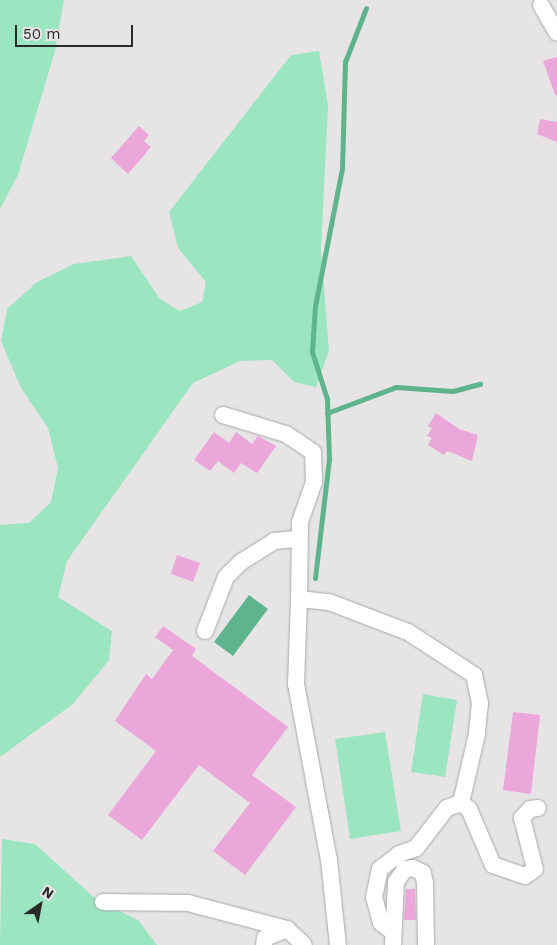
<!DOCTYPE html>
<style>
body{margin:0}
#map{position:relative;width:557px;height:945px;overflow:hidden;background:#e7e4e6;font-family:"Work Sans",sans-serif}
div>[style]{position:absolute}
.green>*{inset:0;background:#9ce5c1}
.water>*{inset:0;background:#5eb48d}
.stream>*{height:5px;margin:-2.5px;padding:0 2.5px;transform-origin:2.5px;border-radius:2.5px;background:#5eb48d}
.building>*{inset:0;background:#eba7da}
.roads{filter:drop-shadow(0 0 1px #aaa7a9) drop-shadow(0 0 1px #aaa7a9)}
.minor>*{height:16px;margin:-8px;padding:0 8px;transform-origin:8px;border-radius:8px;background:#fff}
span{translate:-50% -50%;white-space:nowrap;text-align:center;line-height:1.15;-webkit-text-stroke:4.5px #e7e4e6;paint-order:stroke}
.north{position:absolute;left:15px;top:880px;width:50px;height:50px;-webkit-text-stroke:4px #e7e4e6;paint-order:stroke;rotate:33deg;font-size:14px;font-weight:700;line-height:20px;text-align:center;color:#2b2a2b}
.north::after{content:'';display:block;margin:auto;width:18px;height:22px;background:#2b2a2b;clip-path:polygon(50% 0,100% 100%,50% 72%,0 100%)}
.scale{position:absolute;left:15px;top:25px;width:118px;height:22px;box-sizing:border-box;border:2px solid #2b2a2b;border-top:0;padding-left:6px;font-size:15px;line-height:18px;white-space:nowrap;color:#2b2a2b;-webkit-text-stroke:4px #e7e4e6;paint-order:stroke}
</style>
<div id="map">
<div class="green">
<i style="clip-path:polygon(0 0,64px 0,55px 51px,18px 175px,0 209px)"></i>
<i style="clip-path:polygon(319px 51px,328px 106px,321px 250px,329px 351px,316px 387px,294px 382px,272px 360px,240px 361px,193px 383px,67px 561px,58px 597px,112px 631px,109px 660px,73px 704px,0 757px,0 525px,29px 523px,51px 502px,58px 468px,48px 428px,21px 388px,1px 341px,7px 309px,37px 282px,74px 264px,131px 256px,160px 299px,180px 311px,202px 302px,206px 282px,178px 248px,169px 212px,291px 55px)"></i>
<i style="clip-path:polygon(423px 694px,457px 700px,445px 777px,411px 772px)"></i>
<i style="clip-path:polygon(385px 732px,401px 831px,350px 839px,335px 739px)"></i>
<i style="clip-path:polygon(2px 839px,35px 844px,98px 901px,138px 920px,157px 945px,0 945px)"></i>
</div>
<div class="water">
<i style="clip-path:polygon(249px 595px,268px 609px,233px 656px,214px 642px)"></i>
</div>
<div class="stream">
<i style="left:327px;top:413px;width:74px;rotate:-20.6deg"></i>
<i style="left:396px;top:387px;width:57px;rotate:4deg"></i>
<i style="left:453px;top:391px;width:28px;rotate:-15deg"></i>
<i style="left:315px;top:578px;width:120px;rotate:-83.3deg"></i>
<i style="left:329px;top:459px;width:60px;rotate:-91.9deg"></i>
<i style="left:327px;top:399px;width:49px;rotate:-107.7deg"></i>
<i style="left:312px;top:352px;width:46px;rotate:-86.3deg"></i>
<i style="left:315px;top:306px;width:140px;rotate:-78.9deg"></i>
<i style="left:342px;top:169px;width:107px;rotate:-88.4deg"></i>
<i style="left:345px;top:62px;width:58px;rotate:-68.7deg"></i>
</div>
<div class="building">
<i style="clip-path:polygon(557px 57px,557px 95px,555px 95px,543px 61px)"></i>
<i style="clip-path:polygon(540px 119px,557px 122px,557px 142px,537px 134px)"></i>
<i style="clip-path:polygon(139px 126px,149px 135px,144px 141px,151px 147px,128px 174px,111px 158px)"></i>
<i style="clip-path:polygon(436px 413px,459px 429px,478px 435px,472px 461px,447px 451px,444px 455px,428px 445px,432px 438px,427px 436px,432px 428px,428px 426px)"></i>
<i style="clip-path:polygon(214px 432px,229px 443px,236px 432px,252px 444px,258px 436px,276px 446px,257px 473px,241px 463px,234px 473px,218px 461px,210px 471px,194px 460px)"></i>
<i style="clip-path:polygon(177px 555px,200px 563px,193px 582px,171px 574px)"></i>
<i style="clip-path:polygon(163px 626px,196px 649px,192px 656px,288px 727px,252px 775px,296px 807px,245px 875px,213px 851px,250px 803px,199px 765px,142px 840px,108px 815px,156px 751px,115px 721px,146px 674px,152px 679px,173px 650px,155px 637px)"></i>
<i style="clip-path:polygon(513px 712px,540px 715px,531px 794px,503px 790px)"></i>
<i style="clip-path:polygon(406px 889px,415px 889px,416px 920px,404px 920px)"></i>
</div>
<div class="roads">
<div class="minor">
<i style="left:541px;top:5px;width:32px;rotate:60deg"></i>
<i style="left:223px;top:415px;width:66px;rotate:16.8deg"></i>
<i style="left:286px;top:434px;width:32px;rotate:34deg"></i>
<i style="left:313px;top:452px;width:30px;rotate:88deg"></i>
<i style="left:314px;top:482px;width:42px;rotate:109.3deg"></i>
<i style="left:300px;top:522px;width:77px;rotate:90.7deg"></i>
<i style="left:299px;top:599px;width:30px;rotate:6deg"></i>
<i style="left:329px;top:602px;width:85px;rotate:20.8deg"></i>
<i style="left:408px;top:632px;width:79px;rotate:33.1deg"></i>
<i style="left:474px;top:675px;width:29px;rotate:78deg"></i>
<i style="left:480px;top:703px;width:31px;rotate:96deg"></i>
<i style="left:477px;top:734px;width:71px;rotate:103.1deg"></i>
<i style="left:299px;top:599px;width:85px;rotate:92deg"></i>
<i style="left:296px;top:684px;width:179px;rotate:79.4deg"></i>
<i style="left:329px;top:860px;width:85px;rotate:84deg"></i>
<i style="left:205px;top:631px;width:58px;rotate:-68.7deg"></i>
<i style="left:226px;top:577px;width:21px;rotate:-45deg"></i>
<i style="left:241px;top:562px;width:39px;rotate:-32deg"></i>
<i style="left:274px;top:541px;width:25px;rotate:-5deg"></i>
<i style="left:103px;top:902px;width:85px;rotate:0.7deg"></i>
<i style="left:188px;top:903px;width:102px;rotate:14.7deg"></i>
<i style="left:287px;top:929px;width:23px;rotate:43deg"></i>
<i style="left:393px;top:932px;width:15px;rotate:-143deg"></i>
<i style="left:381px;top:923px;width:27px;rotate:-105deg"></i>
<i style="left:374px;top:897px;width:29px;rotate:-78deg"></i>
<i style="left:380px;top:869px;width:24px;rotate:-38deg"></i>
<i style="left:399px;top:854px;width:18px;rotate:-19deg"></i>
<i style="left:416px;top:848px;width:51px;rotate:-52.2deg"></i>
<i style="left:447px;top:808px;width:15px;rotate:-20deg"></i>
<i style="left:461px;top:803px;width:10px;rotate:37deg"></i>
<i style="left:469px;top:809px;width:61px;rotate:66.8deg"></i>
<i style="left:493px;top:865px;width:34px;rotate:19deg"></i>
<i style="left:525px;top:876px;width:12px;rotate:-35deg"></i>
<i style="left:535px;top:869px;width:53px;rotate:-104.3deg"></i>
<i style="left:522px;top:818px;width:12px;rotate:-48deg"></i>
<i style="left:530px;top:809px;width:8px;rotate:-7deg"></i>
<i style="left:264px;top:945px;width:7px;rotate:-82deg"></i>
<i style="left:265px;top:938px;width:24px;rotate:-22deg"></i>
<i style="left:393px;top:945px;width:63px;rotate:-87.3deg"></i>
<i style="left:396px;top:882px;width:16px;rotate:-55deg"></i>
<i style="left:405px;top:869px;width:8px;rotate:-7deg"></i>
<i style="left:413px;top:868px;width:11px;rotate:27deg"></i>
<i style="left:423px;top:873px;width:10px;rotate:79deg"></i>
<i style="left:425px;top:883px;width:62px;rotate:89.1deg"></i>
</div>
</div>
<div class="north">N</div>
<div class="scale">50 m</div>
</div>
